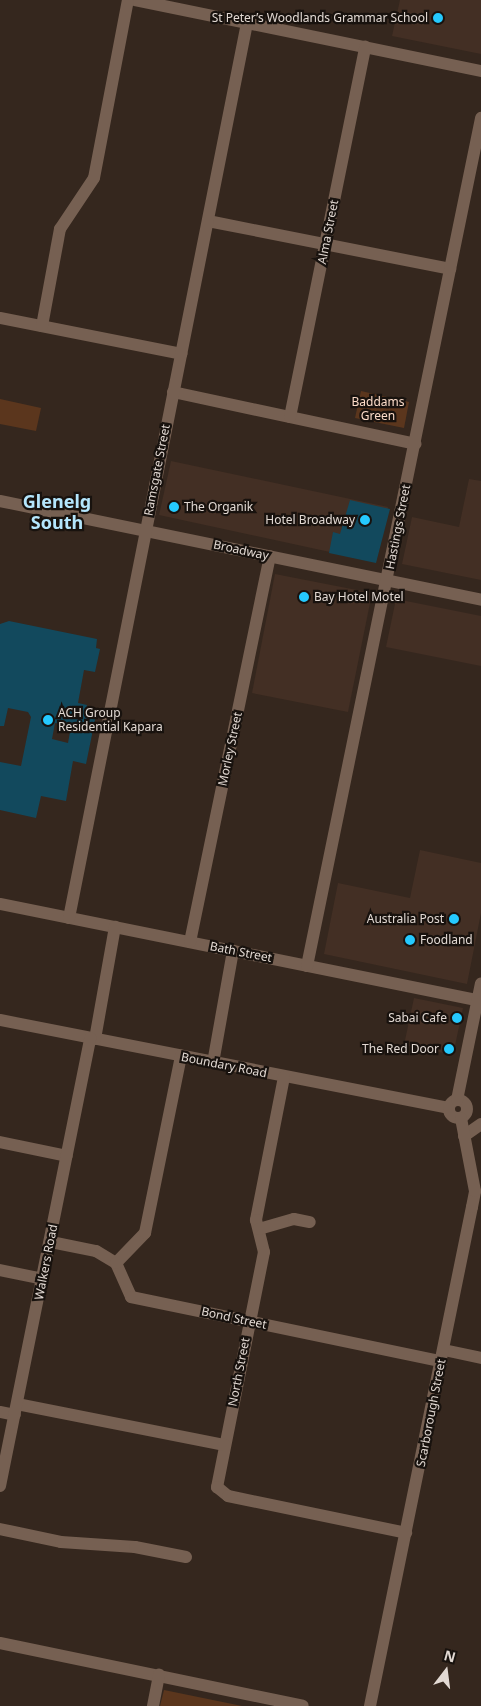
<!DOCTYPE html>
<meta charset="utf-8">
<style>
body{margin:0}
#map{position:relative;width:481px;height:1706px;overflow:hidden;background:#35271e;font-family:"Noto Sans",sans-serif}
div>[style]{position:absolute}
.built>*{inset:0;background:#432f24}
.green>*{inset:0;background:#5b361d}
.building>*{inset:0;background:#12495d}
.minor>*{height:12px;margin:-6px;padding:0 6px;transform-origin:6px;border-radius:6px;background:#766052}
.minor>.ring{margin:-6px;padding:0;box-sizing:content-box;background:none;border:12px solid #766052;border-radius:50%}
.dots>*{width:14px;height:14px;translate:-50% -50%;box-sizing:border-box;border:2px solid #18120e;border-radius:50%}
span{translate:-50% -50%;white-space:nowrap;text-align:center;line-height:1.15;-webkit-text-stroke:4.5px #18120e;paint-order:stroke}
.poi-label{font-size:12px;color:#e2d9d3}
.right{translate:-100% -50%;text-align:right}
.left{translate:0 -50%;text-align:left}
.street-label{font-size:12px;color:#e2d9d3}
.park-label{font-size:12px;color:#fcdcc9}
.district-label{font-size:18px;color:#b4e6fd;font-weight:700}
.north{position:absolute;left:421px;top:1646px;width:50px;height:50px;-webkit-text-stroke:4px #18120e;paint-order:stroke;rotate:15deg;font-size:14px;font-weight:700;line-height:20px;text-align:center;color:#e2d9d3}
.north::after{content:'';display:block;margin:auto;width:18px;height:22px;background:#e2d9d3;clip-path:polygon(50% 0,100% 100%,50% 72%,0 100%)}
</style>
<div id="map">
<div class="built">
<i style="clip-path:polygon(400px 0,481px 0,481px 54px,392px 36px)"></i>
<i style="clip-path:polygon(171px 461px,388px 507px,376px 562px,159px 515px)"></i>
<i style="clip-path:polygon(469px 479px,481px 481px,481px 580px,402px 564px,412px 517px,459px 527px)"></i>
<i style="clip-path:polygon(275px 574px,372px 593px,348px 712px,252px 693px)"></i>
<i style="clip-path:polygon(396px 599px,481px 616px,481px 666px,386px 647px)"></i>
<i style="clip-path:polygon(420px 850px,481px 863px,481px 913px,467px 984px,324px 954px,338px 883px,410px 898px)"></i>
<i style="clip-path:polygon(414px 998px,463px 1008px,453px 1055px,404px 1045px)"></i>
</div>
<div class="green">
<i style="clip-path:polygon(361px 391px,409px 402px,404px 428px,355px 418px)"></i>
<i style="clip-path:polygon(0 399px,41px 408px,36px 431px,0 424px)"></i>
<i style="clip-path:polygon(164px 1690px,242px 1706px,160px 1706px)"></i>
</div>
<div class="building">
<i style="clip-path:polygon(350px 500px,390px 509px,376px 563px,329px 553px,333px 532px,340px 534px)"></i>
<i style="clip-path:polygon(evenodd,9px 621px,97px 639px,96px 648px,100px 649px,95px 672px,84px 670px,78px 703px,87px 705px,86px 710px,96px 715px,86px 764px,73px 761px,66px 801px,41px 796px,36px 818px,0 810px,0 762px,21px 766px,31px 717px,28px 712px,8px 708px,4px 726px,0 726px,0 624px,9px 621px,55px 723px,71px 726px,68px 743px,52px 739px,55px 723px)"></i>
</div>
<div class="minor">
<i style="left:135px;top:0;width:353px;rotate:11.6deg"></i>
<i style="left:208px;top:221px;width:247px;rotate:11.2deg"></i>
<i style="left:0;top:318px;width:185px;rotate:11.2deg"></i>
<i style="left:42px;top:326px;width:99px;rotate:-79.5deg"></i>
<i style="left:60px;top:229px;width:61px;rotate:-56.3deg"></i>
<i style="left:94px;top:178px;width:181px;rotate:-79.2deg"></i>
<i style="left:173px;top:392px;width:248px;rotate:12.1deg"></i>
<i style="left:290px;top:417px;width:378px;rotate:-78.5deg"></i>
<i style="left:0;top:501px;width:491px;rotate:11.6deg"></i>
<i style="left:0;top:904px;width:491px;rotate:11.4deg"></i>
<i style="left:69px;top:918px;width:913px;rotate:-78.75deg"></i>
<i style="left:190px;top:942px;width:394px;rotate:-78.3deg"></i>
<i style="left:307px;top:966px;width:866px;rotate:-78.4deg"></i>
<i style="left:0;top:1020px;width:457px;rotate:11.1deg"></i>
<i style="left:95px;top:1039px;width:114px;rotate:-79.9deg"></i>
<i style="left:213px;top:1063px;width:114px;rotate:-79.9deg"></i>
<i style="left:284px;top:1077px;width:146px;rotate:101.1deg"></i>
<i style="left:256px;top:1220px;width:33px;rotate:76deg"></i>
<i style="left:264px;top:1252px;width:240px;rotate:101.3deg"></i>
<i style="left:217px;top:1487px;width:14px;rotate:39deg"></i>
<i style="left:228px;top:1496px;width:182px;rotate:11.7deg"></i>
<i class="ring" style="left:449px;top:1100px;width:6px;height:6px"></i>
<i style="left:457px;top:1100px;width:119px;rotate:-78.4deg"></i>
<i style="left:464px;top:1136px;width:21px;rotate:-35deg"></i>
<i style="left:0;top:1142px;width:68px;rotate:11.8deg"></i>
<i style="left:259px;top:1229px;width:36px;rotate:-16deg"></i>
<i style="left:294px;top:1219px;width:16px;rotate:11deg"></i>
<i style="left:51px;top:1242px;width:46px;rotate:11.3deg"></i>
<i style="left:96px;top:1251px;width:23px;rotate:31deg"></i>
<i style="left:116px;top:1263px;width:37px;rotate:66deg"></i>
<i style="left:131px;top:1297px;width:317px;rotate:11.7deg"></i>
<i style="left:116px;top:1263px;width:42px;rotate:-46deg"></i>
<i style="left:145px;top:1233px;width:181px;rotate:-78.5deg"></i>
<i style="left:0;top:1270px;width:44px;rotate:11.8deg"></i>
<i style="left:444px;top:1350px;width:38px;rotate:12deg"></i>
<i style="left:17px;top:1404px;width:212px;rotate:11.2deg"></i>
<i style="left:0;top:1412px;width:15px;rotate:11deg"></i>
<i style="left:0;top:1486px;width:457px;rotate:-78.6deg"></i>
<i style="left:0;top:1529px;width:62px;rotate:12deg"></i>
<i style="left:61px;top:1542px;width:74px;rotate:3.9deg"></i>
<i style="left:135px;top:1547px;width:52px;rotate:11.1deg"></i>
<i style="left:0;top:1643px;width:309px;rotate:11.7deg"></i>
<i style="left:153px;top:1706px;width:32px;rotate:-79deg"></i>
<i style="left:370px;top:1706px;width:509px;rotate:-78.45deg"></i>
<i style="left:472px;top:1207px;width:16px;rotate:-79deg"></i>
<i style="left:475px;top:1191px;width:74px;rotate:-100.9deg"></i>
</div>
<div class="dots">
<i style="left:438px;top:18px;background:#25c9fe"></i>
<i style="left:174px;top:507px;background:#25c9fe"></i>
<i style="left:365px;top:520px;background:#25c9fe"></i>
<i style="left:304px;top:597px;background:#25c9fe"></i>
<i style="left:48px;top:720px;background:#25c9fe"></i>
<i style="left:454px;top:919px;background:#25c9fe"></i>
<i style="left:410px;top:940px;background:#25c9fe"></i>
<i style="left:457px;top:1018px;background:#25c9fe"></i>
<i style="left:449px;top:1049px;background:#25c9fe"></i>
</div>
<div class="poi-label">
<span class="right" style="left:428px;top:18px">St Peter’s Woodlands Grammar School</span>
<span class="left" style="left:184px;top:507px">The Organik</span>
<span class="right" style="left:355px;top:520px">Hotel Broadway</span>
<span class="left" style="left:314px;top:597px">Bay Hotel Motel</span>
<span class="left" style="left:58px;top:720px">ACH Group<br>Residential Kapara</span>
<span class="right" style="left:444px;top:919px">Australia Post</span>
<span class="left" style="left:420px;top:940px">Foodland</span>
<span class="right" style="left:447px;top:1018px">Sabai Cafe</span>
<span class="right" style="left:439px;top:1049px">The Red Door</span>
</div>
<div class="street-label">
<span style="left:328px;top:232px;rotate:-79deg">Alma Street</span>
<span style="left:157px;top:470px;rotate:-79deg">Ramsgate Street</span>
<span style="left:398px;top:527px;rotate:-79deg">Hastings Street</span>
<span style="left:241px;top:550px;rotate:12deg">Broadway</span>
<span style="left:230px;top:749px;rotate:-78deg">Morley Street</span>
<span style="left:241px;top:952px;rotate:11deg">Bath Street</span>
<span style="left:224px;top:1065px;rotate:11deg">Boundary Road</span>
<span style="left:46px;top:1262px;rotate:-79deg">Walkers Road</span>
<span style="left:234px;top:1318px;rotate:12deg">Bond Street</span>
<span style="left:239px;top:1372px;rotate:-79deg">North Street</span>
<span style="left:431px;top:1413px;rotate:-79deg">Scarborough Street</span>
</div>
<div class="park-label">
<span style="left:378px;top:409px">Baddams<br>Green</span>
</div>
<div class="district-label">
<span style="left:57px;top:512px">Glenelg<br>South</span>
</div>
<div class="north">N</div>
</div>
